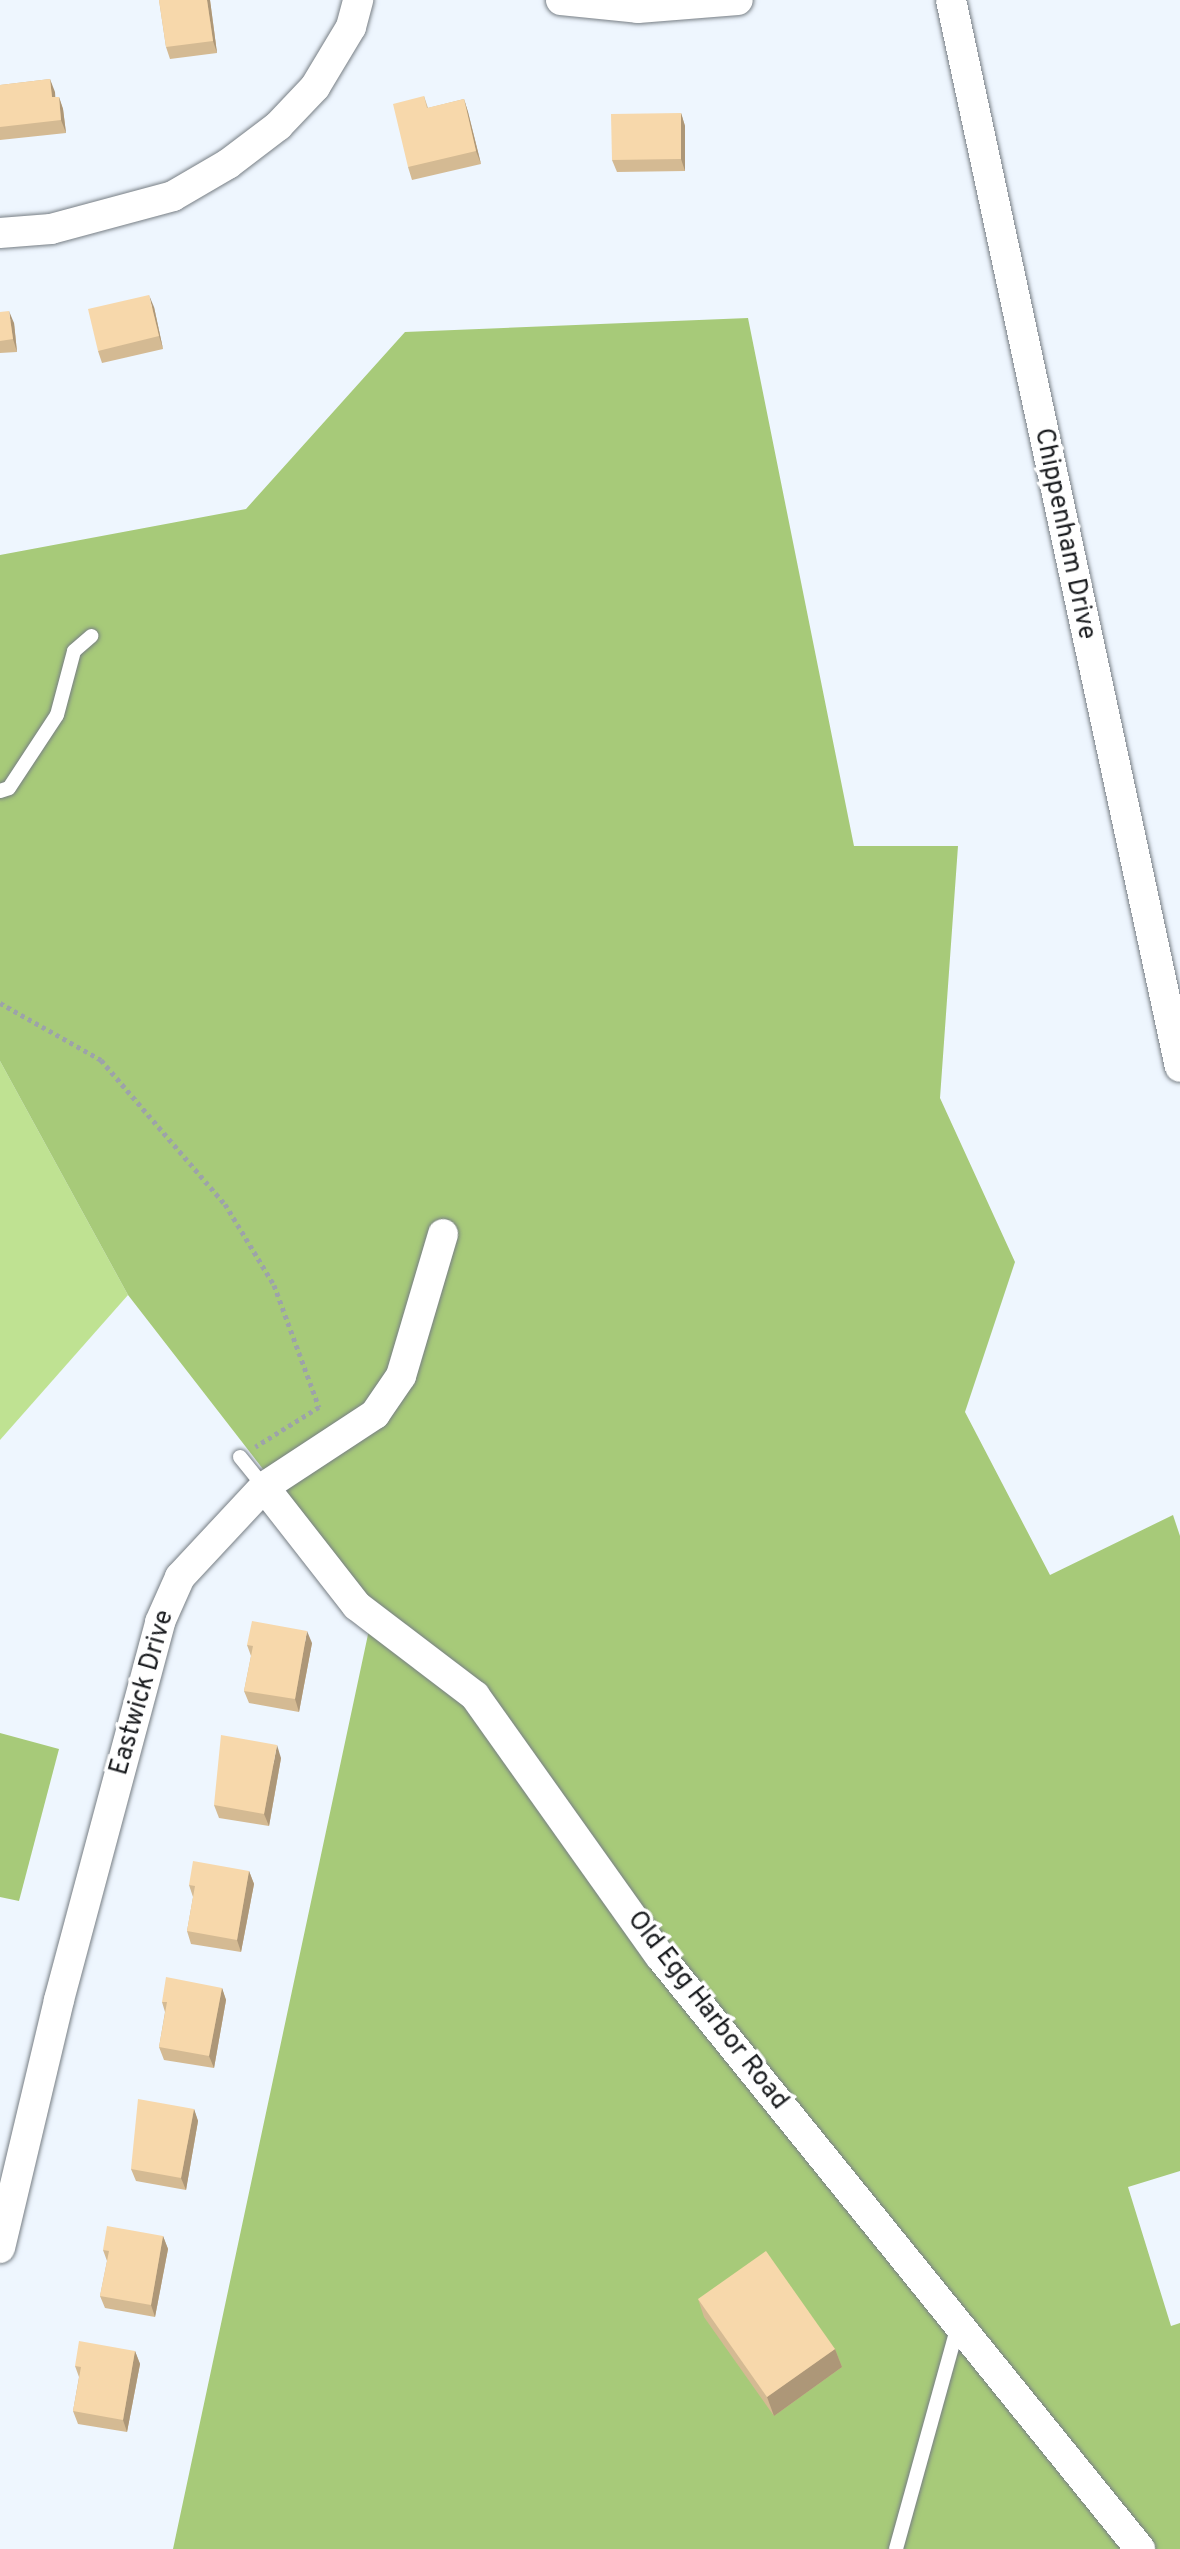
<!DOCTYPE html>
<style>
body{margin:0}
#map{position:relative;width:1180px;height:2549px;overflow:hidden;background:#eef6fe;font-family:Overpass,sans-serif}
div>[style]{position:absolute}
.green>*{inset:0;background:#bfe292}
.forest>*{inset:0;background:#a7ca79}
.path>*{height:5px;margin-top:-2.5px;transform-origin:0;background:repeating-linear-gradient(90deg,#9da3a9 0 4px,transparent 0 8px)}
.roads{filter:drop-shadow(0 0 2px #777e84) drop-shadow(0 0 2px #777e84)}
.lane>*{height:14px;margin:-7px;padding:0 7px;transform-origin:7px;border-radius:7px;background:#fff}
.street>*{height:30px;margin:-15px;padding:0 15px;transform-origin:15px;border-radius:15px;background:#fff}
.wall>*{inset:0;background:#d4ba93}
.shaded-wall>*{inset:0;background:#ad9778}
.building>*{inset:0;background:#f7d8ab}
span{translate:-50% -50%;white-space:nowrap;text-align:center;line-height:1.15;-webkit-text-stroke:7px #fff;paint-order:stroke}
.street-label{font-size:26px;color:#1b1d20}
</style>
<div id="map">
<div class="green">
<i style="clip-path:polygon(0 1061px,128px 1295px,0 1440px)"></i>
</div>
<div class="forest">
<i style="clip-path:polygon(748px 318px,854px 846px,958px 846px,940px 1098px,1015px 1262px,965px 1412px,1050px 1575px,1173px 1515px,1180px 1536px,1180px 2171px,1128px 2187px,1171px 2326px,1180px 2323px,1180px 2549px,173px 2549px,373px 1611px,128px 1295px,0 1061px,0 555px,246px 509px,405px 332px)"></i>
<i style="clip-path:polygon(0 1733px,59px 1749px,19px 1901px,0 1897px)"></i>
</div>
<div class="path">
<i style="left:0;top:1003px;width:116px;rotate:29.4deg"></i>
<i style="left:101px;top:1060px;width:190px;rotate:49.3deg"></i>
<i style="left:225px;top:1204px;width:95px;rotate:58.8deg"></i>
<i style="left:274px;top:1285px;width:130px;rotate:69.8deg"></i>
<i style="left:319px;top:1407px;width:75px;rotate:148deg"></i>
</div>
<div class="roads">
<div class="lane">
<i style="left:0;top:791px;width:9px;rotate:-18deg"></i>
<i style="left:9px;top:788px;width:87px;rotate:-56.7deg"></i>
<i style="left:57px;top:715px;width:66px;rotate:-75.1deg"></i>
<i style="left:74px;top:651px;width:23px;rotate:-41deg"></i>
<i style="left:240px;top:1457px;width:38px;rotate:51deg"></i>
<i style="left:896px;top:2549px;width:231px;rotate:-74.5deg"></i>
</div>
<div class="street">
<i style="left:561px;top:0;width:77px;rotate:5.9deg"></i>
<i style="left:638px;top:8px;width:100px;rotate:-4.6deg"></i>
<i style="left:951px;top:0;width:1091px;rotate:77.89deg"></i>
<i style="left:0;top:233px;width:51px;rotate:-4.5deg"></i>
<i style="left:51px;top:229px;width:126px;rotate:-15.1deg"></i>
<i style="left:173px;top:196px;width:64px;rotate:-30.2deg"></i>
<i style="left:228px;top:164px;width:63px;rotate:-37.2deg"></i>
<i style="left:278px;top:126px;width:54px;rotate:-46.5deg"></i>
<i style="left:315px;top:87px;width:70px;rotate:-59deg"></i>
<i style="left:351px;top:27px;width:28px;rotate:-75deg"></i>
<i style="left:264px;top:1487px;width:151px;rotate:52deg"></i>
<i style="left:357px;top:1606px;width:148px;rotate:37.3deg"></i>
<i style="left:475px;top:1696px;width:319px;rotate:54.6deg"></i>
<i style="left:660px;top:1956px;width:763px;rotate:51.01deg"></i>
<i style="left:0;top:2248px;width:255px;rotate:-76.6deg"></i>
<i style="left:59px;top:2000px;width:391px;rotate:-75deg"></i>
<i style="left:160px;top:1622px;width:49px;rotate:-66deg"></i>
<i style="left:180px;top:1577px;width:123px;rotate:-47deg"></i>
<i style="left:264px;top:1487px;width:133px;rotate:-33.3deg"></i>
<i style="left:375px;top:1414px;width:46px;rotate:-55.6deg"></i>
<i style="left:401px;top:1376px;width:148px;rotate:-73.5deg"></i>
</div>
</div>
<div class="wall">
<i style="clip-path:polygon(159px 0,210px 0,217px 53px,170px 59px,166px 47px)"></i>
<i style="clip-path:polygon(50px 79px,55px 97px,59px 97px,63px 109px,66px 133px,0 140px,0 85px)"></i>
<i style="clip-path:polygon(424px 96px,428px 108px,464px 99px,468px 112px,481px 164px,412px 180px,408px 167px)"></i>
<i style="clip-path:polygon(681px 113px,685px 126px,685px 171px,617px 172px,612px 160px)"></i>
<i style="clip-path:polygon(154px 307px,163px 349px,102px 363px,98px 351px)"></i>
<i style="clip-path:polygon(0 312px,14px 323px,17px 352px,0 353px)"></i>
<i style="clip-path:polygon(312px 1643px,299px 1712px,249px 1703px,244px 1691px,251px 1656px,247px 1645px)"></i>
<i style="clip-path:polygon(281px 1758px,269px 1826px,219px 1818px,214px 1805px)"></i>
<i style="clip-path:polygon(249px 1871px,254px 1884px,241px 1952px,191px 1944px,187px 1931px,193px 1897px,189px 1885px)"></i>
<i style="clip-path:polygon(222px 1988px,226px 2000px,214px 2068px,164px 2060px,159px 2047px,165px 2012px,162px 2002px)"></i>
<i style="clip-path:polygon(194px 2109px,198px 2121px,186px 2190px,136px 2181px,131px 2169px)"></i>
<i style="clip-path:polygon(163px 2236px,168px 2249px,155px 2317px,105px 2308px,100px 2296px,107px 2261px,103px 2250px)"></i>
<i style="clip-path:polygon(698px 2299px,835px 2349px,842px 2367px,774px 2416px,704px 2317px)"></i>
<i style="clip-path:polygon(135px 2351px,140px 2364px,127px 2432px,78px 2424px,73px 2411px,79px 2377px,75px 2366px)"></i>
</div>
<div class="shaded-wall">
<i style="clip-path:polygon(207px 0,210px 0,217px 53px,213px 41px)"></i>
<i style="clip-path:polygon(50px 79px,55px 92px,56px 110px,52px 97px)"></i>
<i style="clip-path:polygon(59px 97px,63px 109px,66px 133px,61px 120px)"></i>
<i style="clip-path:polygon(464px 99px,468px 112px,481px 164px,476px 151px)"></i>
<i style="clip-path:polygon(681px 113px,685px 126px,685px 171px,681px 159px)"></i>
<i style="clip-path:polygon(149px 295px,154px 307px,163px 349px,159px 336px)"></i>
<i style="clip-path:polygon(9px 311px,14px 323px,17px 352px,13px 339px)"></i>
<i style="clip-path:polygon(307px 1631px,312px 1643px,299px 1712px,295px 1699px)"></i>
<i style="clip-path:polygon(277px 1745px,281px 1758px,269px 1826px,264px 1814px)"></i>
<i style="clip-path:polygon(249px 1871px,254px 1884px,241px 1952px,237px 1940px)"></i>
<i style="clip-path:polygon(222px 1988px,226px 2000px,214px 2068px,209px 2056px)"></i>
<i style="clip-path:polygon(194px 2109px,198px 2121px,186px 2190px,181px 2178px)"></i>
<i style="clip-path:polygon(163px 2236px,168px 2249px,155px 2317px,151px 2305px)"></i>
<i style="clip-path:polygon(835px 2349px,842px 2367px,774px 2416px,767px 2397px)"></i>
<i style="clip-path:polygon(135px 2351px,140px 2364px,127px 2432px,123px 2420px)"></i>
</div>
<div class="building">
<i style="clip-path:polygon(159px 0,207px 0,213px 41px,166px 47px)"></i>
<i style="clip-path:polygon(50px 79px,52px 97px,59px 97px,61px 120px,0 127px,0 85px)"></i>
<i style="clip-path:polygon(424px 96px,427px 108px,464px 99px,476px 151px,408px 167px,393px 104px)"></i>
<i style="clip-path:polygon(681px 113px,681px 159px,612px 160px,611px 114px)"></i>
<i style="clip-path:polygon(149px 295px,159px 336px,98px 351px,88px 309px)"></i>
<i style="clip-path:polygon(9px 311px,13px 339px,0 341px,0 312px)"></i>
<i style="clip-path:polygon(252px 1621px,307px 1631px,295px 1699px,244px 1691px,253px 1646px,247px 1645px)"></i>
<i style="clip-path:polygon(221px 1735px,277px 1745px,264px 1814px,214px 1805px)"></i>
<i style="clip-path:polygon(193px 1861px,249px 1871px,237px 1940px,187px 1931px,195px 1886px,189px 1885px)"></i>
<i style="clip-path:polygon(166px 1977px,222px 1988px,209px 2056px,159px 2047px,167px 2002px,162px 2002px)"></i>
<i style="clip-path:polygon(138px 2099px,194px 2109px,181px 2178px,131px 2169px)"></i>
<i style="clip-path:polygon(107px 2226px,163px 2236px,151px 2305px,100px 2296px,109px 2251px,103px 2250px)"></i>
<i style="clip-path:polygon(766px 2251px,835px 2349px,767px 2397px,698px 2299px)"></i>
<i style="clip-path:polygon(79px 2341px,135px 2351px,123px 2420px,73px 2411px,81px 2367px,75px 2366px)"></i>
</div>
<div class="street-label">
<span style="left:1064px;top:534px;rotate:78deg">Chippenham Drive</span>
<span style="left:143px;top:1693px;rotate:-74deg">Eastwick Drive</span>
<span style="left:707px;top:2011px;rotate:52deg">Old Egg Harbor Road</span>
</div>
</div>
